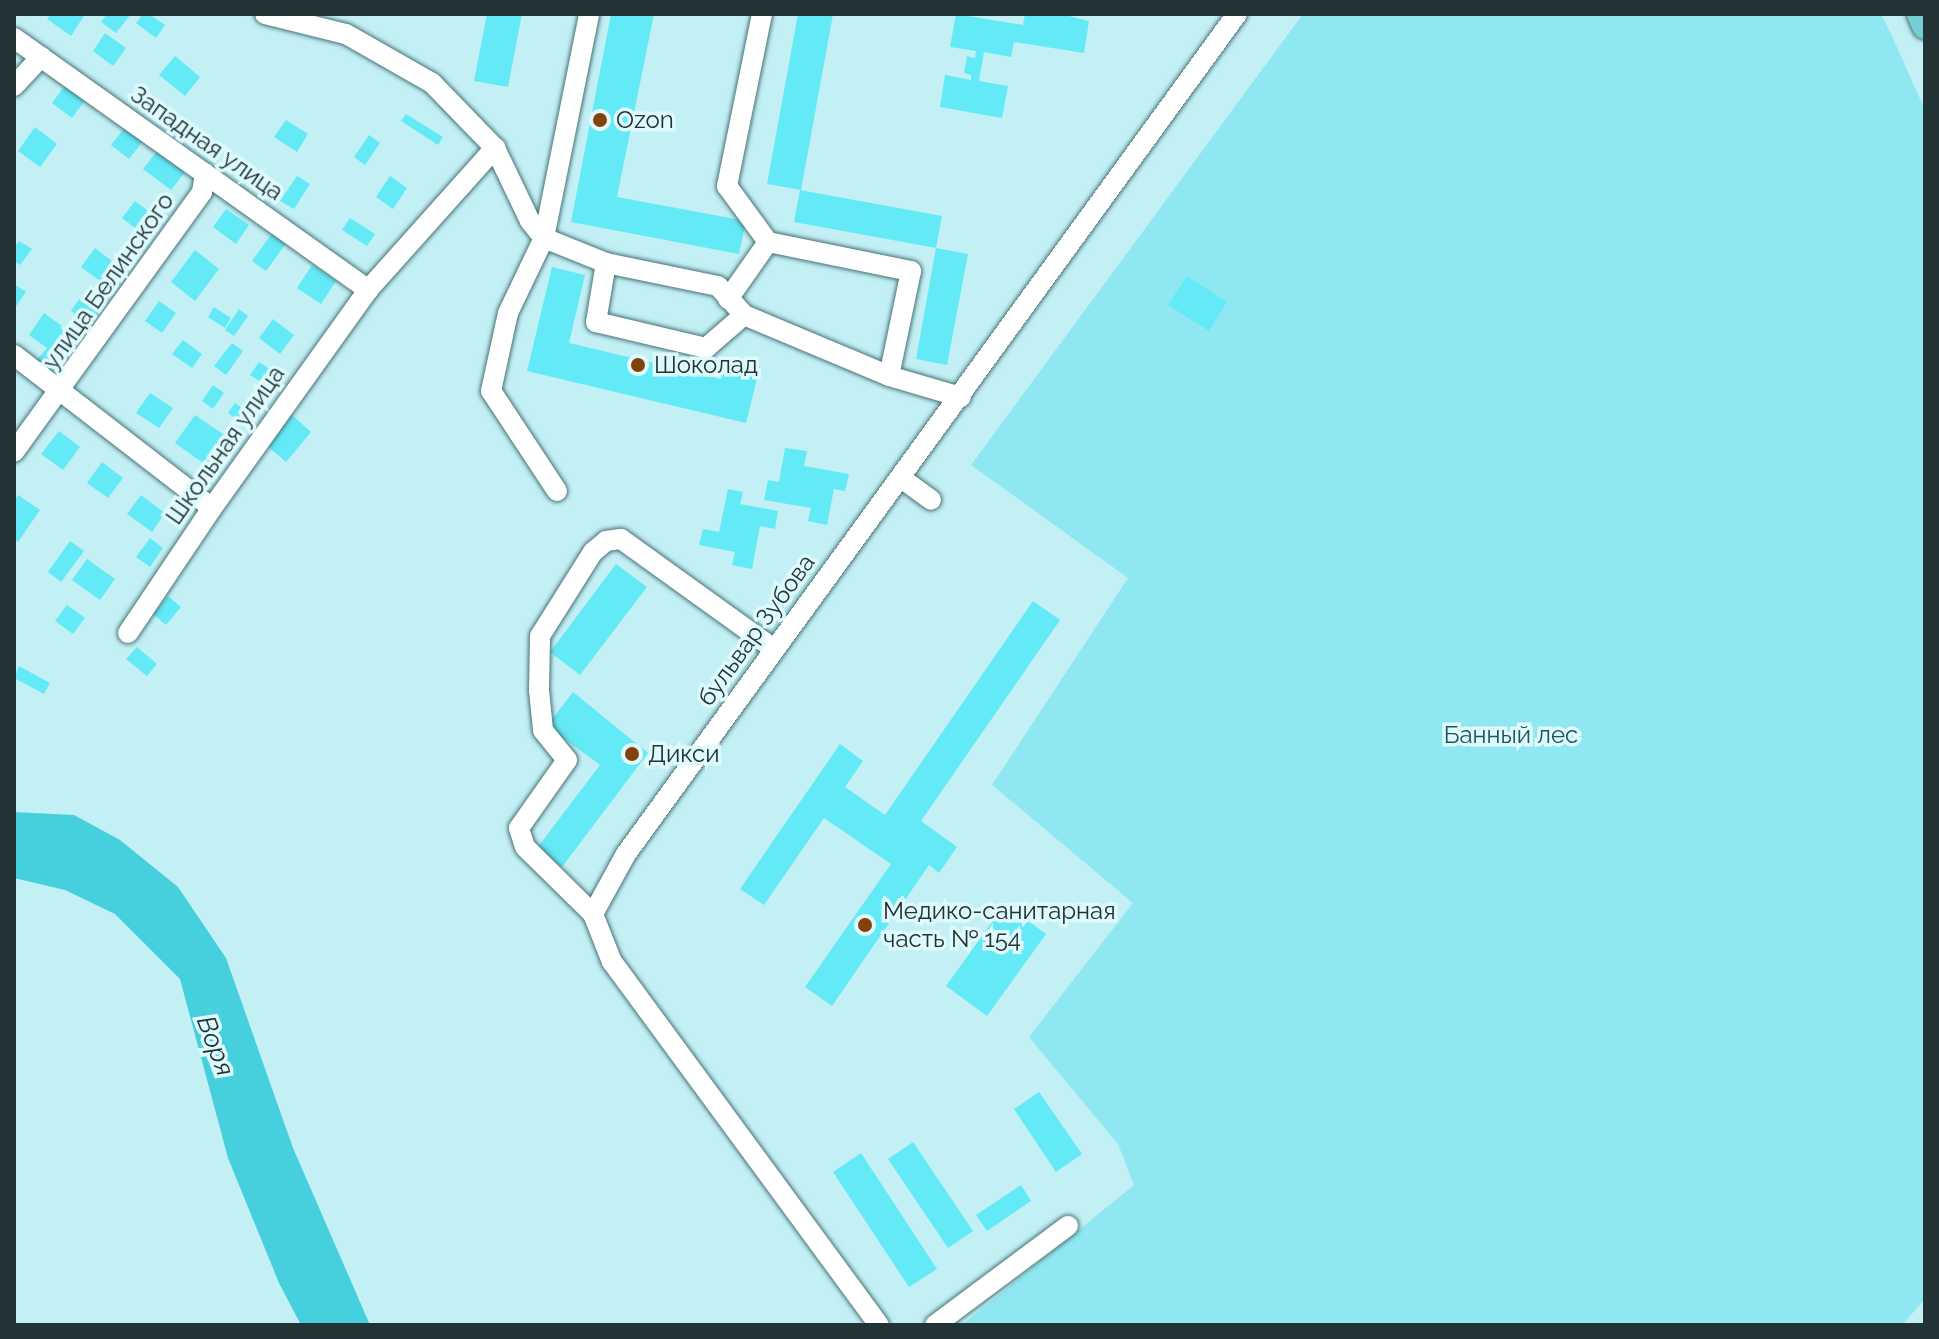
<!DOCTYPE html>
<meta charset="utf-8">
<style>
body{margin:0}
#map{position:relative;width:1939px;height:1339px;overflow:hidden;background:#c2f0f5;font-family:Raleway,sans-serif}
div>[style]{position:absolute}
.green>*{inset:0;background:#8fe8f1}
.water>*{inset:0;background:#46cfdc}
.building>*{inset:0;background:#64e9f6}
.roads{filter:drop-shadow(0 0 2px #477277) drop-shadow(0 0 2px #477277)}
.minor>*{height:20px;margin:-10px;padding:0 10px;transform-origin:10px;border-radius:10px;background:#fff}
.major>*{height:26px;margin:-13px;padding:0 13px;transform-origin:13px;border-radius:13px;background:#73ced6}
.dots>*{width:22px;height:22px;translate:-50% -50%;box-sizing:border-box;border:4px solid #defafd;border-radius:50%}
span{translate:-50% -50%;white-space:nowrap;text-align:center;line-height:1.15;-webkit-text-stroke:7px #defafd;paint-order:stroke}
.poi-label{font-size:24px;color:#213335}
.left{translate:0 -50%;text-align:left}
.street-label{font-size:24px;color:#213335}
.park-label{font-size:24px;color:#1c555b}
.water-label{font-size:26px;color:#1c3336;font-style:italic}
.frame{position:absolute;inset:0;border:16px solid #213335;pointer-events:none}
</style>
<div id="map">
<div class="green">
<i style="clip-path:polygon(1303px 14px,1881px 14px,1892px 36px,1925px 110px,1925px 1299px,1902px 1325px,962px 1325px,1134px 1185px,1118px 1144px,1029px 1037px,1133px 903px,992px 785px,1128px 578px,971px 465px)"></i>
</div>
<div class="water">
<i style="clip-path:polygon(14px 812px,74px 815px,120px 840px,178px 887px,226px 958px,293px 1148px,370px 1325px,301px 1325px,279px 1283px,228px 1158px,180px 979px,115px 914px,65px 890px,14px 878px)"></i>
</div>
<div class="building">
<i style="clip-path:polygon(51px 14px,81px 14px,84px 16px,71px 36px,47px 19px)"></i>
<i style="clip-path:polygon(107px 14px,131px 14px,116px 33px,101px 22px)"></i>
<i style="clip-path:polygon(143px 14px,149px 14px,165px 25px,156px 38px,136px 23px)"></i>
<i style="clip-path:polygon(487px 14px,522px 14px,508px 87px,474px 81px)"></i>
<i style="clip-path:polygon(611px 14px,654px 14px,617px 197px,746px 221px,739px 254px,571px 222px)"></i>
<i style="clip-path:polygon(798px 14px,833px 14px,801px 190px,767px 184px)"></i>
<i style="clip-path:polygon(956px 14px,1023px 25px,1025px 14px,1061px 14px,1089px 21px,1084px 53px,1014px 42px,1011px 57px,984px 52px,979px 81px,1008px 86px,1002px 118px,940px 107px,945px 75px,971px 80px,971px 75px,964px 73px,967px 56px,975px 58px,976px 51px,950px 47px)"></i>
<i style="clip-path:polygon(105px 33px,126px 48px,113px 66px,93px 51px)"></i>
<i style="clip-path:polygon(175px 56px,200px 77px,185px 96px,159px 75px)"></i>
<i style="clip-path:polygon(69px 80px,89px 95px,72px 118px,52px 103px)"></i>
<i style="clip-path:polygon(406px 114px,443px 137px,438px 145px,401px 121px)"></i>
<i style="clip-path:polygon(286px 120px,308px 134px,297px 152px,274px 137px)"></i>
<i style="clip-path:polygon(35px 127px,57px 144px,40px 167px,18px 151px)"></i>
<i style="clip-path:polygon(125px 127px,143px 141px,129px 159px,111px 145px)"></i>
<i style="clip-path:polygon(369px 135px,380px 143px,365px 165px,354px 157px)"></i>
<i style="clip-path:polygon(157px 151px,185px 172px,171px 190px,143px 169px)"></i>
<i style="clip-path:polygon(297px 176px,310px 184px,294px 209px,280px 201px)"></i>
<i style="clip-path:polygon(390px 176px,407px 188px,393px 209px,376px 197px)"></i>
<i style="clip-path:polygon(800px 190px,942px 216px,936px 248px,794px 222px)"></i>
<i style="clip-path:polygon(135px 201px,152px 214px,139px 231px,122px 218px)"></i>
<i style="clip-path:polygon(226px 209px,249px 225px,236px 244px,213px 227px)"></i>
<i style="clip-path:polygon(350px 218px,375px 234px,367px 246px,342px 230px)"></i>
<i style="clip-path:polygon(273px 232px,287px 242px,266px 271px,252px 261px)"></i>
<i style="clip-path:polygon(19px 241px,32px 249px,20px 265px,14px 261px,14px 248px)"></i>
<i style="clip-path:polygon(95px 248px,117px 265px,103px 283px,81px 267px)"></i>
<i style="clip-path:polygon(936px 248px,968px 254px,947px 365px,916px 359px)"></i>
<i style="clip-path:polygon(195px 250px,219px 269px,195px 301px,171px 282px)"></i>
<i style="clip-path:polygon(312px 265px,336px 281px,321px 304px,297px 288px)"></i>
<i style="clip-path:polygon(552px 267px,585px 275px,569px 343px,721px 379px,726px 358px,760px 366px,746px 423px,527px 371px)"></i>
<i style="clip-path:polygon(1187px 276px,1227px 302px,1209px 331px,1168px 305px)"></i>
<i style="clip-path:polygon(14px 284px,26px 292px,14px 309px)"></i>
<i style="clip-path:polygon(80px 298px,100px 312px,90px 325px,71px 311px)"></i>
<i style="clip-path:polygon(159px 301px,176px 313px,162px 333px,145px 321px)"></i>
<i style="clip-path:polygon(214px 307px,231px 318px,225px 328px,208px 317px)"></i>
<i style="clip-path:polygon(239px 309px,248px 316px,234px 336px,225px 330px)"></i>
<i style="clip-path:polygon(44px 313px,69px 331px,53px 353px,64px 361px,53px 374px,36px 361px,47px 348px,29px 335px)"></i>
<i style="clip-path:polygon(273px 319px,294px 335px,280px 354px,259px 338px)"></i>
<i style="clip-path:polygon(183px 340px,202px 354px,192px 368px,172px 354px)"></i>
<i style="clip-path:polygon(232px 343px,243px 351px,226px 375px,214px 366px)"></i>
<i style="clip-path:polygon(259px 362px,283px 378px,275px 391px,250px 375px)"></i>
<i style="clip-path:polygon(213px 385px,224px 393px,213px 409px,202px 401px)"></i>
<i style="clip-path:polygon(150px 393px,173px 408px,159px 428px,136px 413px)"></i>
<i style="clip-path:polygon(235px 403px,253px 416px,247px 426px,228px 413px)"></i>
<i style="clip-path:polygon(291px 414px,311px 432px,286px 462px,265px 444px)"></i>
<i style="clip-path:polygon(195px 415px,223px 434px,203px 463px,175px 443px)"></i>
<i style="clip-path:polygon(59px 431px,80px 447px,63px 470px,41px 454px)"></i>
<i style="clip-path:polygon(785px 448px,807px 451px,804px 466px,849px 474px,845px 491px,834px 489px,827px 525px,808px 521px,811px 508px,764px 500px,768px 480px,779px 482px)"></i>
<i style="clip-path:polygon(102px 462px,123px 478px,108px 498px,87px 483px)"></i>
<i style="clip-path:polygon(728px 489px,743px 492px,740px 504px,778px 511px,775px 529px,760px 526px,752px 569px,732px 565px,735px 552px,699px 545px,703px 529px,719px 532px)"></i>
<i style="clip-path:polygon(18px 495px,40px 510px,18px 542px,14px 539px,14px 501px)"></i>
<i style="clip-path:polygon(141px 495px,165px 513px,152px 532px,127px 514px)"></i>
<i style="clip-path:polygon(150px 538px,163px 548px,150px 567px,136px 557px)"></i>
<i style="clip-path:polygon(70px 541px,84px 551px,61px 582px,48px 572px)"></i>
<i style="clip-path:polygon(87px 559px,115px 579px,100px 600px,72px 580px)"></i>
<i style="clip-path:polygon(616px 564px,647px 587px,580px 675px,550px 652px)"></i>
<i style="clip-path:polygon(168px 596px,181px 607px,166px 625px,153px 614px)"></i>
<i style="clip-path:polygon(1033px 601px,1060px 620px,921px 821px,957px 847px,939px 873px,929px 865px,832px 1006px,805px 987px,891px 864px,824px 818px,764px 905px,740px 889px,840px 744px,863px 761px,845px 787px,885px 815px)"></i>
<i style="clip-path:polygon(67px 605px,85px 618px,73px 634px,55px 621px)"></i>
<i style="clip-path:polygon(137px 647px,157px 664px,147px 676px,126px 659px)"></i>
<i style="clip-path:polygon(19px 666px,50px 683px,44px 694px,14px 678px)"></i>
<i style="clip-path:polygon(573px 692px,648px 753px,562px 867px,537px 848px,600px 765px,547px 726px)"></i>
<i style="clip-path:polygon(1005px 904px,1046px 934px,987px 1016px,946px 986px)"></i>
<i style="clip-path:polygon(1039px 1092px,1082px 1154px,1056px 1172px,1014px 1109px)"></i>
<i style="clip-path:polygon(913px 1142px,973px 1231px,948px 1248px,888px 1159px)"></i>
<i style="clip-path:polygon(861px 1153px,937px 1269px,909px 1287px,833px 1172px)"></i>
<i style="clip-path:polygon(1021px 1185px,1031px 1201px,987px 1231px,976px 1215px)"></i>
</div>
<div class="roads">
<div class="minor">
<i style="left:265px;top:14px;width:83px;rotate:13.9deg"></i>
<i style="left:346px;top:34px;width:99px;rotate:29.7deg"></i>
<i style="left:432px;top:83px;width:91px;rotate:45.9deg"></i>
<i style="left:495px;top:148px;width:81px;rotate:64.4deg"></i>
<i style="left:530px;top:221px;width:22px;rotate:51deg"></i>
<i style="left:544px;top:238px;width:67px;rotate:22deg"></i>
<i style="left:606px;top:263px;width:114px;rotate:11.6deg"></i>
<i style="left:718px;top:286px;width:39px;rotate:48deg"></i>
<i style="left:744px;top:315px;width:157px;rotate:22.8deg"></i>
<i style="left:889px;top:376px;width:75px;rotate:16.3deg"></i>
<i style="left:762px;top:14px;width:176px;rotate:101.5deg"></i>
<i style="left:727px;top:186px;width:69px;rotate:53.8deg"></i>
<i style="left:14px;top:38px;width:435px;rotate:35.4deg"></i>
<i style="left:14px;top:86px;width:40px;rotate:-47deg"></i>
<i style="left:606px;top:263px;width:60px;rotate:99.6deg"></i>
<i style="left:596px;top:322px;width:113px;rotate:13.3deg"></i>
<i style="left:706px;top:348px;width:50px;rotate:-41deg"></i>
<i style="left:728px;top:299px;width:70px;rotate:-54.9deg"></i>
<i style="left:768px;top:242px;width:146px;rotate:11.5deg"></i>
<i style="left:911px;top:271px;width:107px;rotate:101.8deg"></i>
<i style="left:14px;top:355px;width:250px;rotate:37.7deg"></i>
<i style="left:14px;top:452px;width:321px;rotate:-54.1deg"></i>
<i style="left:202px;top:192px;width:19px;rotate:-81deg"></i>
<i style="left:901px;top:478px;width:37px;rotate:36deg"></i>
<i style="left:557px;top:491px;width:120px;rotate:-123.4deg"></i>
<i style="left:491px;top:391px;width:80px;rotate:-77.7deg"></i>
<i style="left:508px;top:313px;width:83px;rotate:-64.4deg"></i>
<i style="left:544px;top:238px;width:228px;rotate:-78.6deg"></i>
<i style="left:128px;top:633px;width:151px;rotate:-56.1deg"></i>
<i style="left:212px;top:508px;width:268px;rotate:-54.4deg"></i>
<i style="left:368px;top:290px;width:191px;rotate:-48.2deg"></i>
<i style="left:593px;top:914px;width:95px;rotate:-135.4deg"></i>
<i style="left:525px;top:847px;width:20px;rotate:-108deg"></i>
<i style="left:519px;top:828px;width:83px;rotate:-54.8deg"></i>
<i style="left:567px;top:760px;width:38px;rotate:-129deg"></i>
<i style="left:543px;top:730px;width:40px;rotate:-95.7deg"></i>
<i style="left:539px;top:690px;width:54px;rotate:-88.9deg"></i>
<i style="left:540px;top:636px;width:99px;rotate:-57.8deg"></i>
<i style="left:593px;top:552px;width:17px;rotate:-40deg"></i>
<i style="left:606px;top:541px;width:15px;rotate:-8deg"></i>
<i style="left:621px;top:539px;width:188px;rotate:35.7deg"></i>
<i style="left:879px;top:1325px;width:451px;rotate:-126.3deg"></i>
<i style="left:612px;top:962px;width:52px;rotate:-111.6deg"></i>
<i style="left:593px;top:914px;width:68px;rotate:-61.2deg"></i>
<i style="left:626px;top:854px;width:1039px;rotate:-53.97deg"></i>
<i style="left:935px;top:1325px;width:166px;rotate:-36.7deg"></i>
</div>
<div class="major">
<i style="left:1920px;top:14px;width:13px;rotate:67deg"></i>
</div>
</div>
<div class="dots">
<i style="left:600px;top:120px;background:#824209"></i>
<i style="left:638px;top:365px;background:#824209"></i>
<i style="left:632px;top:754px;background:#824209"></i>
<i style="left:865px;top:925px;background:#824209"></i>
</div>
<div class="poi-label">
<span class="left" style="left:616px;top:120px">Ozon</span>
<span class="left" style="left:654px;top:365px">Шоколад</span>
<span class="left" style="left:648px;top:754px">Дикси</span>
<span class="left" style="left:883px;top:925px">Медико-санитарная<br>часть № 154</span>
</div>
<div class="street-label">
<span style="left:207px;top:143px;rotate:35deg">Западная улица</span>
<span style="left:108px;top:281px;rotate:-55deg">улица Белинского</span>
<span style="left:225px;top:445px;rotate:-55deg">Школьная улица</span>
<span style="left:756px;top:630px;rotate:-54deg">бульвар Зубова</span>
</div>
<div class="park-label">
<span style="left:1511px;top:735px">Банный лес</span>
</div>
<div class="water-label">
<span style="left:215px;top:1046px;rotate:69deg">Воря</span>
</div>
<div class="frame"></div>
</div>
